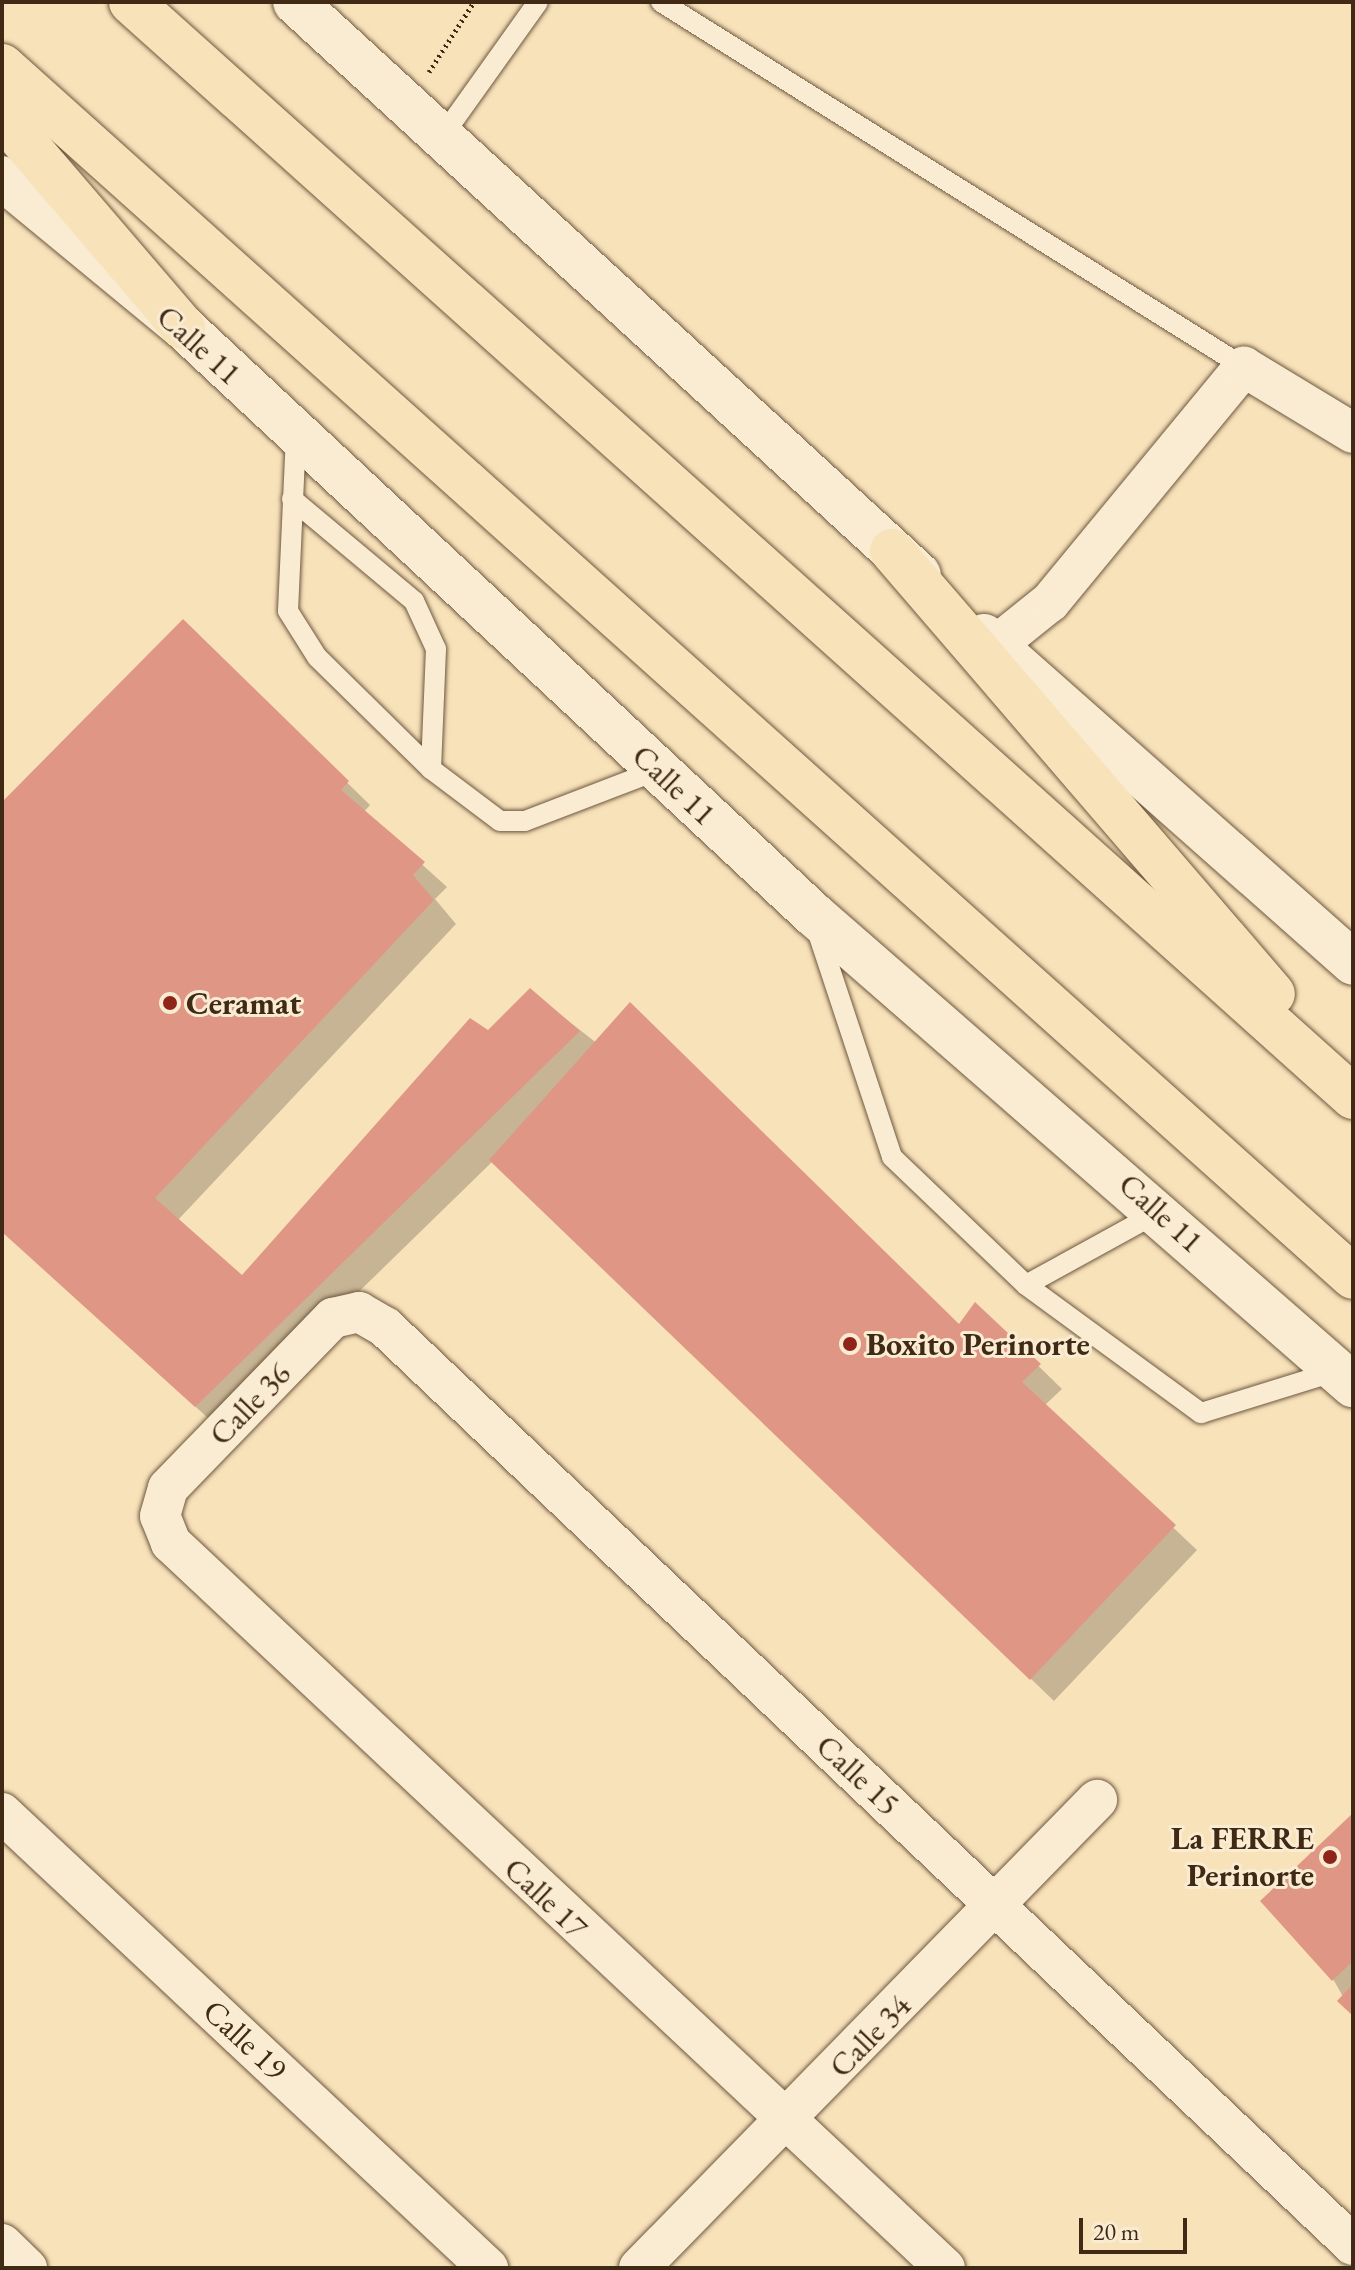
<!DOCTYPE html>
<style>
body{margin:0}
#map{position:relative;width:1355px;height:2270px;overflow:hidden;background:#f8e2ba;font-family:"EB Garamond",serif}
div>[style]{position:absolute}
.shadow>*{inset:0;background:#0003}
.building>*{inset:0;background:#e09685}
.path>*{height:5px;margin-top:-2.5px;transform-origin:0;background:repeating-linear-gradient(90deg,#402a16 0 2px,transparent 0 6px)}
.roads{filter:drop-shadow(0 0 2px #6e583f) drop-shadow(0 0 2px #6e583f)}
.lane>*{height:20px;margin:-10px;padding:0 10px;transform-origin:10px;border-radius:10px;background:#faecd2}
.street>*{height:40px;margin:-20px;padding:0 20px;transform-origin:20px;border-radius:20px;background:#faecd2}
.secondary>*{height:44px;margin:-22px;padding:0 22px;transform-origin:22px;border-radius:22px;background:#faecd2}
.highway>*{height:44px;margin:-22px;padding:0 22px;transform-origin:22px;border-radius:22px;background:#f8e2ba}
.dots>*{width:22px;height:22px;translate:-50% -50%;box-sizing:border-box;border:4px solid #faecd2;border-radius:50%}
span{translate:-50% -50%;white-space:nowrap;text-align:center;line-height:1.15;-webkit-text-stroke:6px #faecd2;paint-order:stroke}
.street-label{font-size:32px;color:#402a16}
.poi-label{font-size:32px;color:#402a16;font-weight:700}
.left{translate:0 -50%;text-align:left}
.right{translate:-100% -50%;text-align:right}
.frame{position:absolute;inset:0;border:4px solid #402a16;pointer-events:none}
.scale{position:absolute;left:1079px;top:2218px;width:108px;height:36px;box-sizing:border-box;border:4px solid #402a16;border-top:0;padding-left:10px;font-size:24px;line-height:28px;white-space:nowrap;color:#402a16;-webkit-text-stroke:6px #faecd2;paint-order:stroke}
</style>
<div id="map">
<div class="shadow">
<i style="clip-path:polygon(183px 622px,370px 805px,364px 812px,447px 887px,435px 899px,456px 924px,177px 1221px,242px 1278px,530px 991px,960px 1327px,976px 1305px,1062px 1389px,1044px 1406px,1197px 1550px,1054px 1701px,493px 1161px,219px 1428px,2px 1231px,2px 805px)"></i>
<i style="clip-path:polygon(1353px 1815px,1353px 2014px,1333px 1979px)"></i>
</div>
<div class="building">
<i style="clip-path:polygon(183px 619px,349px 781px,341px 790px,425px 862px,413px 875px,434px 900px,155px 1198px,242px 1275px,470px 1018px,488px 1030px,530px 988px,580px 1031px,195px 1407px,2px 1232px,2px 802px)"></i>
<i style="clip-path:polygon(630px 1002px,959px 1324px,975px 1302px,1041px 1364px,1022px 1382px,1176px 1525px,1030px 1680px,489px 1160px)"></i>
<i style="clip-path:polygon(1353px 1813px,1353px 1961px,1332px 1981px,1260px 1901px)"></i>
<i style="clip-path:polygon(1353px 1984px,1353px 2016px,1337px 2001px)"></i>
</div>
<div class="path">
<i style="left:429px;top:72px;width:83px;rotate:-57.3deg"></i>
</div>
<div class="roads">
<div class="lane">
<i style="left:661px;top:2px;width:688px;rotate:32.05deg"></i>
<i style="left:441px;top:138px;width:167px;rotate:-54.5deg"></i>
<i style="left:296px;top:435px;width:176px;rotate:92.6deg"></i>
<i style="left:288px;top:611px;width:54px;rotate:57.8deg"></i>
<i style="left:317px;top:657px;width:160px;rotate:44.5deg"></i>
<i style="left:431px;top:769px;width:86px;rotate:37deg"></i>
<i style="left:500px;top:821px;width:25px"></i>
<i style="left:525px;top:821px;width:142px;rotate:-21deg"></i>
<i style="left:292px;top:499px;width:159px;rotate:39.9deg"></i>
<i style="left:414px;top:601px;width:53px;rotate:65.4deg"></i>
<i style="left:436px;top:649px;width:120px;rotate:92.4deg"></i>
<i style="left:817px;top:930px;width:239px;rotate:71.7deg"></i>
<i style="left:892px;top:1157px;width:185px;rotate:43.7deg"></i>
<i style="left:1026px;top:1285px;width:152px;rotate:-28.8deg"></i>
<i style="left:1026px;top:1285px;width:217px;rotate:36.2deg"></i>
<i style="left:1201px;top:1413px;width:142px;rotate:-17.2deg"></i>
</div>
<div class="street">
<i style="left:995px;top:646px;width:70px;rotate:-38.7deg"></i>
<i style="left:1050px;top:602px;width:305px;rotate:-50.5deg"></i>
<i style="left:1244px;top:367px;width:127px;rotate:31.2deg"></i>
<i style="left:2px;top:1813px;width:666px;rotate:43.11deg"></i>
<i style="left:2px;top:2244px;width:35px;rotate:44deg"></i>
<i style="left:639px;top:2268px;width:655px;rotate:-45.62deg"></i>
<i style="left:945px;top:2268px;width:1061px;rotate:-136.87deg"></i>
<i style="left:171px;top:1543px;width:29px;rotate:-112deg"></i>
<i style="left:160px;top:1516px;width:29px;rotate:-74deg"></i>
<i style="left:168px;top:1488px;width:237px;rotate:-45.9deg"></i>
<i style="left:333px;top:1318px;width:27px;rotate:-13deg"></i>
<i style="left:359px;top:1312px;width:30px;rotate:30deg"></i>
<i style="left:385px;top:1327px;width:1334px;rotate:43.48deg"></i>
</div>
<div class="secondary">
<i style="left:295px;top:2px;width:847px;rotate:42.56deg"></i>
<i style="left:2px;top:178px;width:234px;rotate:39.5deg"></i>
<i style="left:183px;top:327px;width:861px;rotate:42.98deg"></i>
<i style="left:813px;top:914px;width:717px;rotate:41.1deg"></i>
<i style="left:984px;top:636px;width:493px;rotate:41.5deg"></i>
</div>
<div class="highway">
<i style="left:131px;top:2px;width:1641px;rotate:41.86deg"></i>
<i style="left:2px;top:66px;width:1814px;rotate:41.87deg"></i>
<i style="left:2px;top:116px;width:278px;rotate:49.4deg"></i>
<i style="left:892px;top:551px;width:584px;rotate:49.3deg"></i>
</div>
</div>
<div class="dots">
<i style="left:170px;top:1003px;background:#8f2418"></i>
<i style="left:850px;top:1344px;background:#8f2418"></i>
<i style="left:1330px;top:1857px;background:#8f2418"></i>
</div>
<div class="street-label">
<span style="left:199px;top:345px;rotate:42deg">Calle 11</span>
<span style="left:674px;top:785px;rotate:43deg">Calle 11</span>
<span style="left:1161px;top:1213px;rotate:42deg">Calle 11</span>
<span style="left:250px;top:1404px;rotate:-46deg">Calle 36</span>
<span style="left:858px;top:1775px;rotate:43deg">Calle 15</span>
<span style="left:546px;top:1898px;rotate:43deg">Calle 17</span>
<span style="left:870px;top:2036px;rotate:-46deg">Calle 34</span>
<span style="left:245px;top:2040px;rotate:43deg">Calle 19</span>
</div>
<div class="poi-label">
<span class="left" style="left:186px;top:1003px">Ceramat</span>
<span class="left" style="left:866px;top:1344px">Boxito Perinorte</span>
<span class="right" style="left:1314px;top:1857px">La FERRE<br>Perinorte</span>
</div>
<div class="frame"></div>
<div class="scale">20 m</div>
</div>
